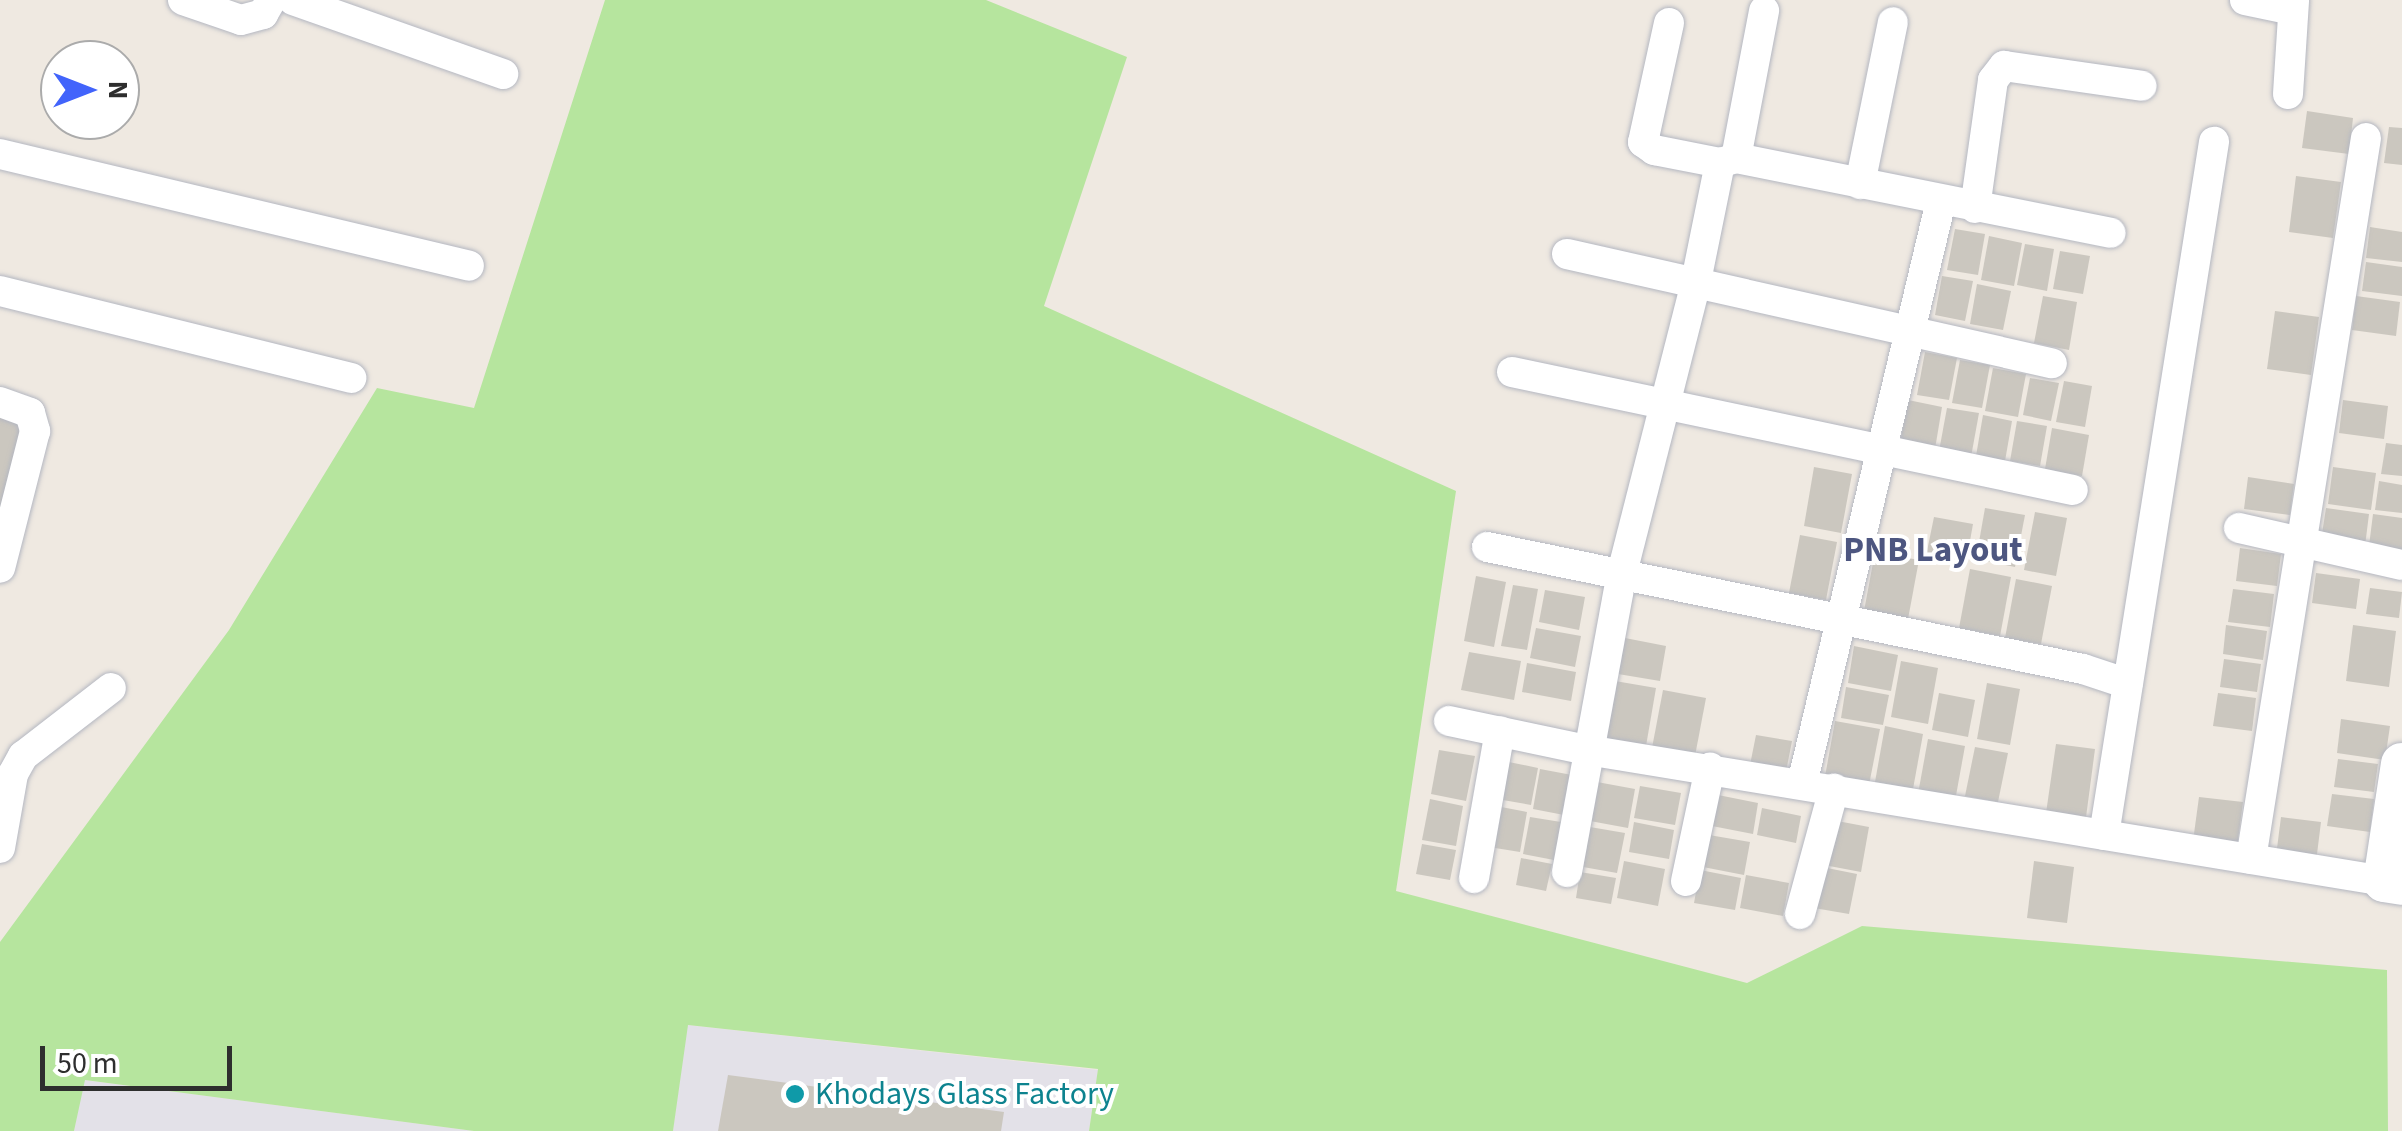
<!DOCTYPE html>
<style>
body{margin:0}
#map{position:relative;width:2402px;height:1131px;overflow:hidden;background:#efe9e1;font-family:"Source Sans 3",sans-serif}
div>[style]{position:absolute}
.industrial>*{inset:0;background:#e3e1e8}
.green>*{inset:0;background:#b6e59e}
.building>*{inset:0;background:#cbc7bf}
.roads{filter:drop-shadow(0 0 2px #b4b7c1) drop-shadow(0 0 2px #b4b7c1)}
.street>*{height:30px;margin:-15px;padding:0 15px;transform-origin:15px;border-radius:15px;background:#fff}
.secondary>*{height:42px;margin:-21px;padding:0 21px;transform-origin:21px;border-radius:21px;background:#fff}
.dots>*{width:28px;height:28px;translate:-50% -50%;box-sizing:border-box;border:5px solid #fff;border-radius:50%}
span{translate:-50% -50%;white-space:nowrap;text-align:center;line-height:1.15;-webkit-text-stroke:8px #fff;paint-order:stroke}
.culture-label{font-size:32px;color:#0d838f}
.left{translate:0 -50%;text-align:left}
.neighbourhood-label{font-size:35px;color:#4d5680;font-weight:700}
.north{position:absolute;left:40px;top:40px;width:100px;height:100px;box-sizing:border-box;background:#fff;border:2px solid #ababab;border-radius:50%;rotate:90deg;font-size:28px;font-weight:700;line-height:40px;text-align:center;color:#2e2e2e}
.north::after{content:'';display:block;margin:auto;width:35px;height:45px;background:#4264fb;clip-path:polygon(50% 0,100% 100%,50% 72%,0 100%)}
.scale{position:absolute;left:40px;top:1046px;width:192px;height:45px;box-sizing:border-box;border:5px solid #2e2e2e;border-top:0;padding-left:12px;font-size:30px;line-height:35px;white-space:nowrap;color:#2e2e2e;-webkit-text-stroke:8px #fff;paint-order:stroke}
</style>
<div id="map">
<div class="industrial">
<i style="clip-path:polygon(687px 1025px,1098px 1070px,1089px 1131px,673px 1131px)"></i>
<i style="clip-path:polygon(84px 1080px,474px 1131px,74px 1131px)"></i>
</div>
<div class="green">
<i style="clip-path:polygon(605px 0,986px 0,1127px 57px,1044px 306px,1456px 491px,1396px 891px,1747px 983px,1862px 926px,2387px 970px,2388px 1131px,1089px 1131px,1098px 1069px,688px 1025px,673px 1131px,474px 1131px,85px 1080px,74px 1131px,0 1131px,0 942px,229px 630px,377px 388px,474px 408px)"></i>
</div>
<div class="building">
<i style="clip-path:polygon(2307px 111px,2353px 118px,2349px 154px,2302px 148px)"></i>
<i style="clip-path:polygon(2389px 127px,2402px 128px,2402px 165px,2384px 163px)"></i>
<i style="clip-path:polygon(2296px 176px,2341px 182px,2333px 238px,2289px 232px)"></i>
<i style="clip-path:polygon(2370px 227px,2402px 232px,2402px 262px,2366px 258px)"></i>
<i style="clip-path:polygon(1955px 229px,1985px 234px,1978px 275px,1947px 270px)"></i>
<i style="clip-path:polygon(1989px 236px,2022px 243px,2014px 286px,1981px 280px)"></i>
<i style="clip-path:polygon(2025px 244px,2054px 249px,2047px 291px,2017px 285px)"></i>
<i style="clip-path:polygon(2060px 251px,2090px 256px,2083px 294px,2053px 289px)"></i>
<i style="clip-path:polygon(2366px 262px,2402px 267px,2402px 296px,2362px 291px)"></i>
<i style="clip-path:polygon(1942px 276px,1973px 281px,1965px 321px,1935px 315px)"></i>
<i style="clip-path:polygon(1977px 284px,2011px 291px,2003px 330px,1970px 324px)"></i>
<i style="clip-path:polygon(2043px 296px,2077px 302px,2069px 350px,2034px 343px)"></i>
<i style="clip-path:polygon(2356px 296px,2400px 302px,2396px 336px,2352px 330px)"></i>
<i style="clip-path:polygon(2275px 311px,2319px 317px,2311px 375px,2267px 369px)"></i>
<i style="clip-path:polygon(1925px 352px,1957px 358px,1949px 400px,1917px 395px)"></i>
<i style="clip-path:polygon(1960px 360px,1990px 365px,1982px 408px,1952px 403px)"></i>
<i style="clip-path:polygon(1993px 368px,2026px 374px,2018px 417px,1985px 411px)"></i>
<i style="clip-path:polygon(2030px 378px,2059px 383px,2051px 421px,2023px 415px)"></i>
<i style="clip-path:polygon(2064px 381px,2092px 386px,2085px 427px,2056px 422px)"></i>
<i style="clip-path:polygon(1908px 400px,1942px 407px,1935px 449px,1900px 443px)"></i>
<i style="clip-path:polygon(2343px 400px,2388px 406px,2384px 439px,2339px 433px)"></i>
<i style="clip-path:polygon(1947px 408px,1979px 413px,1971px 457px,1939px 451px)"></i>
<i style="clip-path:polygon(0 415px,28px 421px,0 533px)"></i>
<i style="clip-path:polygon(1983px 415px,2012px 421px,2005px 461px,1976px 456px)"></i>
<i style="clip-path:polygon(2017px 421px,2047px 426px,2040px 466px,2010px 461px)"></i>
<i style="clip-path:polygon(2052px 428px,2089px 435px,2082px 476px,2045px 469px)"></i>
<i style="clip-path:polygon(2386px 443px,2402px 445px,2402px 476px,2381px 474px)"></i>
<i style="clip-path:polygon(1814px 467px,1852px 474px,1841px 533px,1804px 526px)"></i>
<i style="clip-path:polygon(2333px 467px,2376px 473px,2371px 510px,2328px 504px)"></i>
<i style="clip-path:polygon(2248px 477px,2294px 484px,2290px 515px,2244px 509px)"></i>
<i style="clip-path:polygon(2379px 481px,2402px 485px,2402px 513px,2375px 510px)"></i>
<i style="clip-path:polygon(1985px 508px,2025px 515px,2015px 567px,1976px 559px)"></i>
<i style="clip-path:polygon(2326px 508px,2369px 514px,2365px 546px,2321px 540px)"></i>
<i style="clip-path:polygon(2035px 512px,2067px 518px,2056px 576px,2024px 570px)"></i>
<i style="clip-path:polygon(2373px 514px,2402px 518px,2402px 550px,2369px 546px)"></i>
<i style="clip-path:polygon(1934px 517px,1973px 524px,1966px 563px,1926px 556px)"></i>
<i style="clip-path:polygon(1800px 535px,1837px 542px,1826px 600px,1789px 593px)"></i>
<i style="clip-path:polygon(2240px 548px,2281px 554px,2277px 586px,2236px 581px)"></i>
<i style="clip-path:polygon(1875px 552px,1919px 560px,1908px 619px,1864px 611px)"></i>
<i style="clip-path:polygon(1970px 569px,2011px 577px,2000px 636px,1959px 628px)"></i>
<i style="clip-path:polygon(2316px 573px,2360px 579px,2356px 609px,2312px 603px)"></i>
<i style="clip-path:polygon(1476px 576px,1506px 582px,1494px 647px,1464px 641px)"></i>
<i style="clip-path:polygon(2016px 579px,2052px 586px,2041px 644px,2005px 638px)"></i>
<i style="clip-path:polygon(1513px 585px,1538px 589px,1527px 650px,1501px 646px)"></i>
<i style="clip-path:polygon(2370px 588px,2402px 592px,2399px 618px,2366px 614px)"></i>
<i style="clip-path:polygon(2233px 589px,2274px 594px,2270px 627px,2228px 622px)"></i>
<i style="clip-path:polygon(1545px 590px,1585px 597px,1579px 630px,1539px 622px)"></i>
<i style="clip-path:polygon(2226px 625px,2267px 631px,2263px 660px,2223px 654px)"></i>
<i style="clip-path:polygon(2353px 625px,2396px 631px,2389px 687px,2346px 681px)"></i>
<i style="clip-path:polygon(1536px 628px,1581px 636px,1575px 667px,1530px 658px)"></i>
<i style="clip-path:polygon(1625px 638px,1666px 646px,1660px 681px,1618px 674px)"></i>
<i style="clip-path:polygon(1854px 646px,1898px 655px,1891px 691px,1848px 683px)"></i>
<i style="clip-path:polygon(1469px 652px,1521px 661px,1514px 700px,1461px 690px)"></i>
<i style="clip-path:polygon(2224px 659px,2261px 664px,2257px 692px,2220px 687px)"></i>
<i style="clip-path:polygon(1901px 661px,1938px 668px,1928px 724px,1891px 717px)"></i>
<i style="clip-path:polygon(1527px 663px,1576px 672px,1571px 701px,1522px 692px)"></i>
<i style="clip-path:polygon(1615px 681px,1656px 688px,1646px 746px,1604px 738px)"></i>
<i style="clip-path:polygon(1987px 683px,2020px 689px,2010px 745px,1977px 739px)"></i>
<i style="clip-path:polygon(1846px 687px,1889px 695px,1883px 725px,1841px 718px)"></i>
<i style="clip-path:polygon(1663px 690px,1706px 698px,1695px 756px,1652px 748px)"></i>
<i style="clip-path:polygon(1939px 693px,1975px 700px,1968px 737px,1932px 730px)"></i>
<i style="clip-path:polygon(2218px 693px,2256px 698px,2252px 731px,2213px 726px)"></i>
<i style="clip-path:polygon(2341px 719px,2390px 726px,2385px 760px,2337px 753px)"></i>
<i style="clip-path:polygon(1835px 721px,1880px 729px,1868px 790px,1824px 782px)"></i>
<i style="clip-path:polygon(1885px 726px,1923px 734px,1913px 789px,1875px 782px)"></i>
<i style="clip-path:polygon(1756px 735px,1792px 741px,1785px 777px,1749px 770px)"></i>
<i style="clip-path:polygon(1928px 739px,1965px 746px,1955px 801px,1918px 794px)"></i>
<i style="clip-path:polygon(2056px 744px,2095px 749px,2085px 825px,2045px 820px)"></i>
<i style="clip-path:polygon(1975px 747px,2008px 753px,1998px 802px,1965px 796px)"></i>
<i style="clip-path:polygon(1439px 750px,1475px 756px,1466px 801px,1431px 794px)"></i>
<i style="clip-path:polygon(2338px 759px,2378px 764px,2374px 792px,2334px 787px)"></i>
<i style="clip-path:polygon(1504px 761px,1538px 768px,1531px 805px,1497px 799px)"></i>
<i style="clip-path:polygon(1540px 769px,1572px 775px,1564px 815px,1533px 809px)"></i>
<i style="clip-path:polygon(1597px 782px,1635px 789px,1628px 828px,1590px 821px)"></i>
<i style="clip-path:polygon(1640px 786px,1681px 793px,1675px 825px,1634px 818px)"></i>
<i style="clip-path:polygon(2332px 794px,2374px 799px,2370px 832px,2327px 826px)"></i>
<i style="clip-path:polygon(1718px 795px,1758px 803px,1753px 834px,1712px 826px)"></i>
<i style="clip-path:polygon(2199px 797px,2243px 802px,2237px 847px,2193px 841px)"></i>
<i style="clip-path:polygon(1430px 799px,1463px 806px,1456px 846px,1422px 840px)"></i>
<i style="clip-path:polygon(1496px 806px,1527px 812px,1520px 852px,1489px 847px)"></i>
<i style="clip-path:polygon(1762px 808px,1801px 816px,1796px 843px,1757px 835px)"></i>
<i style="clip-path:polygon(1530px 817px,1561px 822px,1554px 860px,1523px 854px)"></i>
<i style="clip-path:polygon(2281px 817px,2321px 822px,2316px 862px,2276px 856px)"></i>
<i style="clip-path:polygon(1832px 820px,1869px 827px,1861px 872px,1824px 865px)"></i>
<i style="clip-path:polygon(1634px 822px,1674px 830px,1669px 859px,1629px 852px)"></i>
<i style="clip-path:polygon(1590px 827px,1625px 833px,1617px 873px,1583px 867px)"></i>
<i style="clip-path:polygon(1709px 835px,1750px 842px,1744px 875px,1703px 867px)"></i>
<i style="clip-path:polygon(1422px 844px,1456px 850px,1450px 880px,1416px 874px)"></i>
<i style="clip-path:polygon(1521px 858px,1552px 864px,1546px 891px,1516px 885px)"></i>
<i style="clip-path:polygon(1624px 861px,1665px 869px,1658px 906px,1617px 898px)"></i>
<i style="clip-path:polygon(2034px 861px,2074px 867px,2067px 923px,2027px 918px)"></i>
<i style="clip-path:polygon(1822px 867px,1857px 874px,1849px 914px,1814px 908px)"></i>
<i style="clip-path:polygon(1700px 870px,1741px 878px,1735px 910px,1694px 903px)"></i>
<i style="clip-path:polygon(1580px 872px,1616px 878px,1611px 904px,1576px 898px)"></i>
<i style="clip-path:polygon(1746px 875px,1789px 883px,1783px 916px,1740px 908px)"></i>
<i style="clip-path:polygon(728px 1075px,1004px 1112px,1001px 1131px,718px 1131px)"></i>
</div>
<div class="roads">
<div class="street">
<i style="left:183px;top:0;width:61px;rotate:19deg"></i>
<i style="left:241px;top:20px;width:23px;rotate:-15deg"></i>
<i style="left:263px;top:14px;width:16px;rotate:-60deg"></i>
<i style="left:293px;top:0;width:223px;rotate:19.4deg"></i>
<i style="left:2245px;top:0;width:49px;rotate:11.8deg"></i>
<i style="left:1669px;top:23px;width:122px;rotate:102.3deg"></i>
<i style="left:1643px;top:142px;width:14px;rotate:36deg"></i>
<i style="left:1654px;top:150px;width:67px;rotate:11.1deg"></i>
<i style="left:2288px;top:94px;width:94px;rotate:-86.3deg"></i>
<i style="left:0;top:154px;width:482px;rotate:13.4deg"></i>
<i style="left:1736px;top:158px;width:150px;rotate:-79.2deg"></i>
<i style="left:1860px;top:184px;width:165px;rotate:-78.5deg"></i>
<i style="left:1975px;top:208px;width:129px;rotate:-82deg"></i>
<i style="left:1993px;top:80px;width:18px;rotate:-52deg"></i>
<i style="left:2004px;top:66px;width:139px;rotate:8.2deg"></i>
<i style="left:1567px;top:254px;width:497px;rotate:12.7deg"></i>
<i style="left:0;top:291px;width:362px;rotate:13.9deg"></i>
<i style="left:1512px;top:372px;width:573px;rotate:11.88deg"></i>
<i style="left:0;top:402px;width:32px;rotate:20deg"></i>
<i style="left:30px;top:413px;width:19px;rotate:74deg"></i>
<i style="left:35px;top:431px;width:141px;rotate:104.3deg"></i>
<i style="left:2239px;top:528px;width:167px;rotate:12.8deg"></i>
<i style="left:1487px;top:547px;width:608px;rotate:11.57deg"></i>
<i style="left:2083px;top:669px;width:47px;rotate:18.4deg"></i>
<i style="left:1449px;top:721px;width:141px;rotate:11.9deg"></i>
<i style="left:1587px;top:750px;width:808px;rotate:9.33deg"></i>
<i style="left:1802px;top:784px;width:599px;rotate:-76.59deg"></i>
<i style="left:2104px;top:835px;width:702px;rotate:-80.98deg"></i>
<i style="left:0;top:848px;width:75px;rotate:-80deg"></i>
<i style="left:13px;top:774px;width:21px;rotate:-61deg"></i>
<i style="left:23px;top:756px;width:111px;rotate:-37.7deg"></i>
<i style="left:2251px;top:859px;width:730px;rotate:-80.94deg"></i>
<i style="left:1567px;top:872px;width:304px;rotate:-79.6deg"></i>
<i style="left:1622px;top:573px;width:296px;rotate:-75.7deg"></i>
<i style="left:1695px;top:286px;width:126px;rotate:-78.5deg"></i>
<i style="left:1720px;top:163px;width:17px;rotate:-17deg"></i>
<i style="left:1736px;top:158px;width:382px;rotate:11.3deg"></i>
<i style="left:1474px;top:878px;width:149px;rotate:-80deg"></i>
<i style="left:1686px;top:881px;width:116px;rotate:-78deg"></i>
<i style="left:1800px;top:914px;width:130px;rotate:-74.8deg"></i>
</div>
<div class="secondary">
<i style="left:2402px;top:764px;width:118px;rotate:98.7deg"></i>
<i style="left:2384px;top:881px;width:18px;rotate:9deg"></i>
</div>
</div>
<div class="dots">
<i style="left:795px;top:1094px;background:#0f9aa8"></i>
</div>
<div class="culture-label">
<span class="left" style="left:815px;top:1094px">Khodays Glass Factory</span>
</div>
<div class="neighbourhood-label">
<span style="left:1933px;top:550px">PNB Layout</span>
</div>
<div class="north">N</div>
<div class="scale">50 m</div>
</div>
